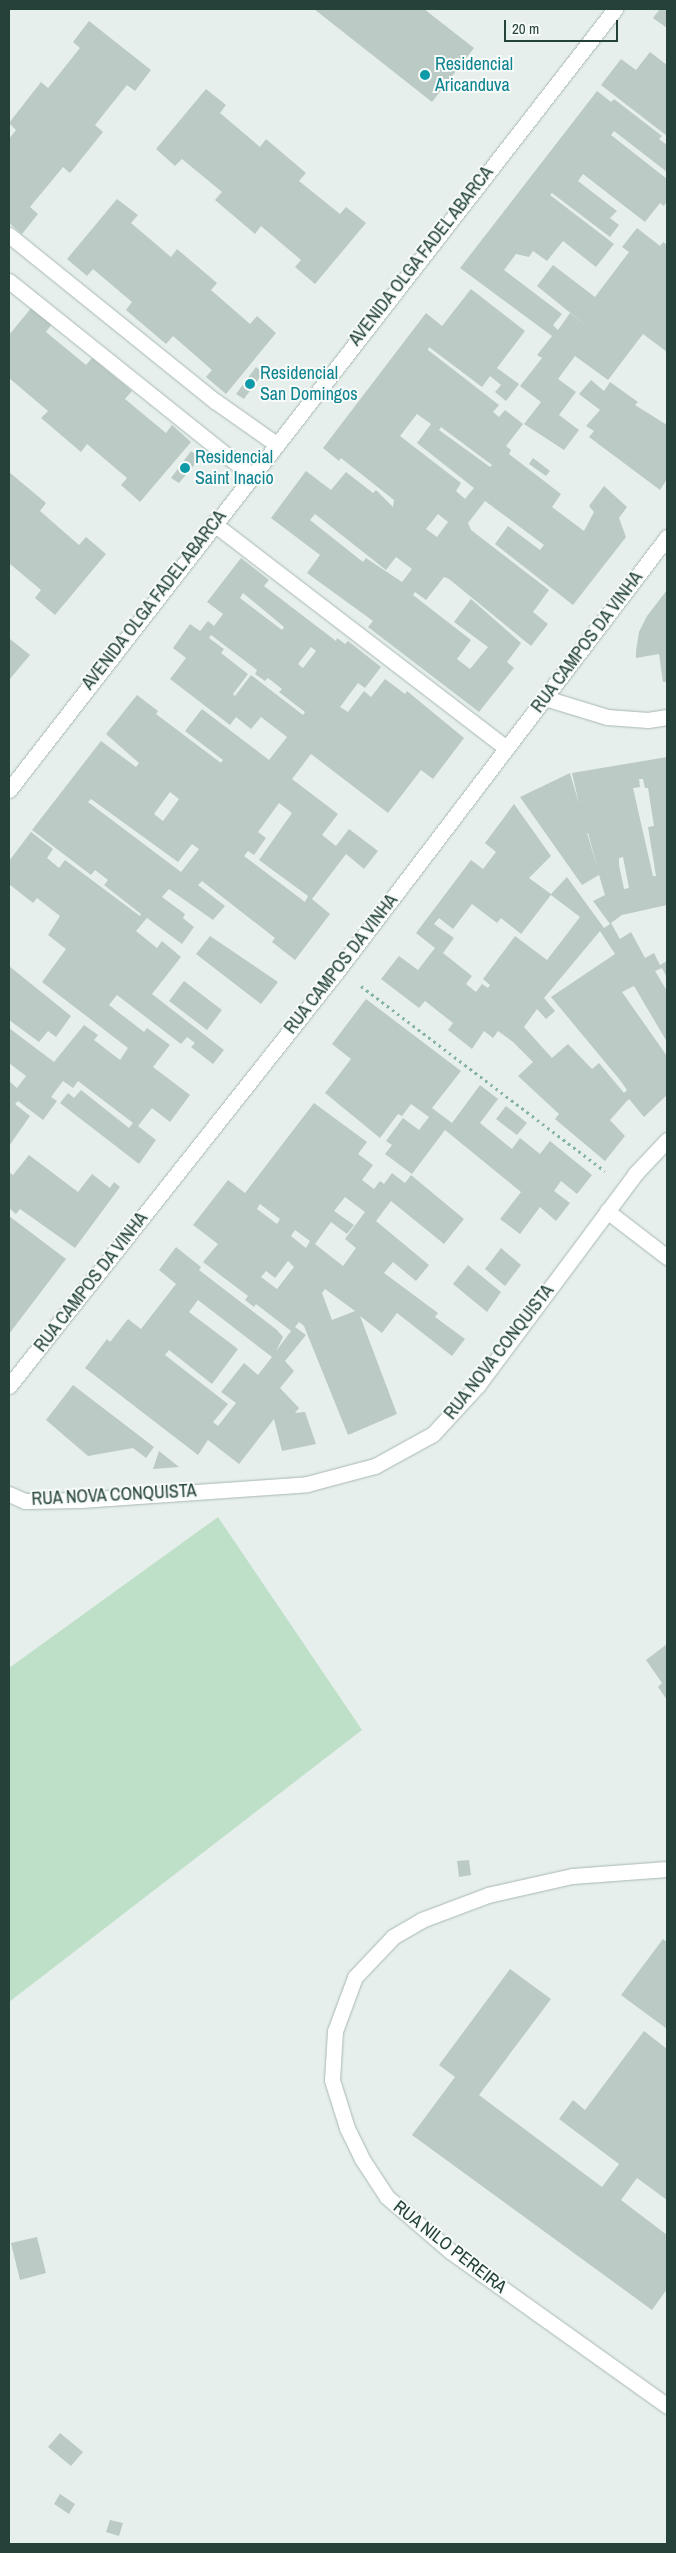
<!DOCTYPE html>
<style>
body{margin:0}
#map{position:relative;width:676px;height:2553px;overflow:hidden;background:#e6efeb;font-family:"Archivo Narrow",sans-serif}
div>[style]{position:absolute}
.green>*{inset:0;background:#bfe0c8}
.building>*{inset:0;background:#bbcac4}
.path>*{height:3px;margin-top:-1.5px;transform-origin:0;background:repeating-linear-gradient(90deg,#86b3a5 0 2.5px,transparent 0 6.5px)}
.roads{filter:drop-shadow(0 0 1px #a8b8b2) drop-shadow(0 0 1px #a8b8b2)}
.service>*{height:15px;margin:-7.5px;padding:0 7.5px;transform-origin:7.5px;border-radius:7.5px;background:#fff}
.minor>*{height:15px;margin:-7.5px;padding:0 7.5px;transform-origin:7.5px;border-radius:7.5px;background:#fff}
.dots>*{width:14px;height:14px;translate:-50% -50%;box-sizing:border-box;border:2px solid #f7fbf9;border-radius:50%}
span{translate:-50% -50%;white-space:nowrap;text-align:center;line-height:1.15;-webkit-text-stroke:4px #f7fbf9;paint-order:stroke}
.culture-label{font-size:18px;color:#0d838f}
.left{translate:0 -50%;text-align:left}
.street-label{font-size:18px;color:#24423a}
.frame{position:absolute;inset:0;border:10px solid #24423a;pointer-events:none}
.scale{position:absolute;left:504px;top:20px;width:114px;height:22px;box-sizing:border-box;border:2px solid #24423a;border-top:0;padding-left:6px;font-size:15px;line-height:18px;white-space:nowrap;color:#24423a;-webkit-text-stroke:4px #f7fbf9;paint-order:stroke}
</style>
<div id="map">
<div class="green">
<i style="clip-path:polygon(218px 1517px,362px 1730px,9px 2002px,9px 1668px)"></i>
</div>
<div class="building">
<i style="clip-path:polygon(314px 9px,424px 9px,474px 48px,432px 102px)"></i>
<i style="clip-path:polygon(660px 9px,667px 9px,667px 28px,653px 18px)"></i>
<i style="clip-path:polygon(89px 21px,151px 70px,135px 91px,127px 85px,95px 125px,103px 132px,70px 173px,63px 167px,30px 207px,38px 214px,22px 234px,9px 223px,9px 139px,16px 130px,9px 123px,41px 82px,48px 88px,80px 48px,73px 42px)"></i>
<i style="clip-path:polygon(650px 52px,667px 65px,667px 136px,601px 85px,621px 59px,636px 70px)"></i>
<i style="clip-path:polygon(206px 89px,226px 105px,220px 113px,260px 147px,266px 139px,306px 173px,299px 181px,340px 214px,346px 207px,366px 223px,315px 284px,295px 267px,301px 260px,261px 226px,255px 234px,215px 200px,222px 192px,182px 159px,175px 166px,156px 149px)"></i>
<i style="clip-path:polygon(597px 91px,611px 102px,614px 99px,662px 136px,659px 139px,667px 145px,667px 172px,614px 131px,611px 135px,667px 179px,667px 201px,664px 206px,660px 203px,645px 222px,583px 174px,578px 181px,617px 211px,610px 218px,619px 225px,610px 237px,552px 193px,550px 195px,614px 244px,596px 267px,563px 241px,547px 261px,533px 251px,529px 257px,516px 254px,504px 270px,562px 314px,553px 325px,558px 330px,570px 313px,594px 332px,537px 286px,553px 265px,595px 297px,629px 252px,622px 247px,637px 228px,660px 246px,663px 242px,667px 245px,667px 352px,643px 334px,608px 380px,575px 356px,558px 379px,576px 392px,559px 415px,579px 430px,564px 450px,524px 424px,541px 402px,520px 386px,542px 358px,537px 355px,552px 336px,460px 268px)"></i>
<i style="clip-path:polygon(117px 199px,138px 215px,131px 223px,171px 257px,177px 249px,217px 283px,211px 290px,250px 324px,257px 316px,276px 333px,226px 394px,206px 377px,212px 370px,173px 336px,166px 344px,126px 310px,132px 302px,93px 269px,87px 276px,67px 259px)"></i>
<i style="clip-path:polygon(evenodd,471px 289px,525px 331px,497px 368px,519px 384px,506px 401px,495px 392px,501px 385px,490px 376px,482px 387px,429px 347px,428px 350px,499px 405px,493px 412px,499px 417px,505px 410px,523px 424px,506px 446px,511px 450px,509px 454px,561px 494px,552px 507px,584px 531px,594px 512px,589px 506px,604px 486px,627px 507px,619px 518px,626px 537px,573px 605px,495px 544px,508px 526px,540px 550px,544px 545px,528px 533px,485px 501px,468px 523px,471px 530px,549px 590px,533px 612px,548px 624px,531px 646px,449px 579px,444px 577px,426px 600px,415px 592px,413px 595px,471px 640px,457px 659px,470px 669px,488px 647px,454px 622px,471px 599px,521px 643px,507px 662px,514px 668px,479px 712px,368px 627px,373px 621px,307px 573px,320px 555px,271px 518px,306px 471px,331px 490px,346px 472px,373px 493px,376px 490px,393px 507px,394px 500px,341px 458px,339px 461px,323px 448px,426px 313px,442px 326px,471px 289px,417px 414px,431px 424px,417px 443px,474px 488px,465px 499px,456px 491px,461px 483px,400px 436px,417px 414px,471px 289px,441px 427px,492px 465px,490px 467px,439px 430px,441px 427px,471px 289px,315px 514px,386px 570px,396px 557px,412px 569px,402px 582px,366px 558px,363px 562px,310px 520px,315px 514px,471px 289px,438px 514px,448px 522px,437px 537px,426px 529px,438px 514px)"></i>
<i style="clip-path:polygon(32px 307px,52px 324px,46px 332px,86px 365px,92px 358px,132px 391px,125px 399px,166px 433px,172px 425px,191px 442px,140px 502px,121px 485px,127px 478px,87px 444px,81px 452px,41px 418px,48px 411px,9px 378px,9px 335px)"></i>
<i style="clip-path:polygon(256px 367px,263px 373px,244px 399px,236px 394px)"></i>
<i style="clip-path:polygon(591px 380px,604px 391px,610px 382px,638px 402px,635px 405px,667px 425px,667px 479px,660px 490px,589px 437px,594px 431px,586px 426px,600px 410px,579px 394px)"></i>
<i style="clip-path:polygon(191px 451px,200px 458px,179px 483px,171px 478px)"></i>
<i style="clip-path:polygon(533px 458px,550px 471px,546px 476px,529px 464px)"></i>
<i style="clip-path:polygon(9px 472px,46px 503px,40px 511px,79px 545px,86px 537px,106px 554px,55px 615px,35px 598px,41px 590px,9px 563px)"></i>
<i style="clip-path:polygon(evenodd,241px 558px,269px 580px,264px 586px,336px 641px,337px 638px,345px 644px,348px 641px,381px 667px,365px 688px,358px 683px,340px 707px,348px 712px,364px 691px,371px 697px,385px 679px,405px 694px,407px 691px,464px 738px,433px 779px,421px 770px,388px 813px,311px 754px,292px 779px,338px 814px,322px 835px,336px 846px,349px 829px,378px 851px,364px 869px,346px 854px,312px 899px,330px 914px,295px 960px,272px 942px,275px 938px,202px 881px,198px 885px,225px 906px,213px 920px,169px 889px,162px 897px,185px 914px,183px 918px,194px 927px,182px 944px,147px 918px,136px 931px,157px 948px,162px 941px,181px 957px,152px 994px,224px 1050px,213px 1064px,191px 1047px,195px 1043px,187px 1037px,181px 1044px,117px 995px,109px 1005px,144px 1032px,147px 1028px,170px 1045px,153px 1067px,190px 1095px,170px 1122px,152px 1108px,138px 1126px,156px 1140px,139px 1164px,60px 1103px,68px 1093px,74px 1098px,81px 1090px,129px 1128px,133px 1123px,78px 1081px,73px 1088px,63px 1081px,51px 1097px,57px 1101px,43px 1120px,18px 1101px,15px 1104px,30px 1116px,9px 1146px,9px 1081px,17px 1088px,26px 1076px,9px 1063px,9px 1028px,54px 1062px,84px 1025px,98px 1035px,94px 1040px,120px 1060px,128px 1048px,42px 982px,66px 949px,48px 935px,60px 916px,37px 898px,33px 903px,9px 884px,9px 861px,31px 832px,53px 849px,47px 858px,59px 868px,65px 860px,140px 916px,141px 914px,104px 885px,108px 880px,95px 870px,91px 875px,32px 830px,101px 741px,136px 767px,139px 763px,106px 734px,137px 695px,158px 711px,156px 714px,221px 763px,223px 760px,185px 731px,202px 709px,269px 760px,287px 737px,261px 717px,251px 729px,236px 717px,230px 725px,170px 679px,186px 658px,173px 648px,190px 624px,200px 631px,208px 621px,214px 626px,223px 614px,207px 602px,241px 558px,243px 593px,284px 627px,282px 630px,240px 598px,243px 593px,241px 558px,211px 635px,257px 670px,255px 674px,265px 681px,268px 678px,282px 689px,279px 692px,305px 712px,303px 715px,251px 675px,235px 696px,233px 694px,248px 674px,221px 653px,224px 649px,209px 638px,211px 635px,241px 558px,311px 647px,316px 651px,303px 668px,298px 664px,311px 647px,241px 558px,170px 792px,179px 799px,163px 821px,154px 814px,170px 792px,241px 558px,91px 799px,178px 862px,192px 844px,199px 849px,181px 872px,88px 802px,91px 799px,241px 558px,279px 803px,292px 813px,259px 860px,308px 896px,305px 902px,244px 856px,248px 851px,254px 855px,266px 838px,258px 832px,279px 803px)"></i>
<i style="clip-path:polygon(667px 590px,667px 682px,663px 682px,659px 654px,636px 658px,636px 651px,639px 632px,647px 616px)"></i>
<i style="clip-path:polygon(10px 639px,30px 655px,9px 680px,9px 640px)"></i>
<i style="clip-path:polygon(evenodd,667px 757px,667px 905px,622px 915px,611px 923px,620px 939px,631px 932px,645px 958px,654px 953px,660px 965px,667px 961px,667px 978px,662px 968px,655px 971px,667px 991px,667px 1042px,634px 986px,622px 992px,667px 1056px,667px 1095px,644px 1117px,629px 1099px,626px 1102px,610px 1120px,625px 1136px,605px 1161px,555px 1119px,559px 1114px,518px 1076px,533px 1062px,513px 1042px,498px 1031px,493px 1038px,484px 1031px,472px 1049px,448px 1030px,453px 1023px,425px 1001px,419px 1008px,381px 979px,399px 956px,418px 970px,435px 948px,416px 933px,471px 860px,483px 869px,496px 852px,485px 843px,514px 804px,551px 856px,529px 878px,551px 894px,567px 877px,604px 928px,610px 924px,593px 901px,605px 895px,599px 875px,582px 885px,520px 797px,570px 773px,579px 804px,572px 773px,667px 757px,639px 779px,643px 779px,645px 788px,648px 788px,654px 826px,648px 827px,656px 876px,653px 876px,633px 788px,640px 787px,639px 779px,667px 757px,587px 833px,588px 833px,598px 870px,587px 833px,667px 757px,623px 857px,629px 888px,624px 889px,619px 865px,619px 858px,623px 857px,667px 757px,551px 895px,580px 917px,547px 960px,515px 936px,483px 979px,490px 985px,488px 988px,482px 984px,476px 992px,466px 984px,472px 976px,443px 953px,454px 938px,434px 924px,439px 918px,453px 929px,472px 904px,497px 923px,501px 918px,521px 934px,551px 895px,667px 757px,600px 931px,615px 954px,551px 997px,620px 1080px,627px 1090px,624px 1093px,599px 1063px,592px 1069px,568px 1044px,552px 1058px,524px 1027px,537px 1009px,546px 1019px,555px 1011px,544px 998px,600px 931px)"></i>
<i style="clip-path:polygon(210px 936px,278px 982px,261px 1004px,196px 954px)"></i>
<i style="clip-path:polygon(9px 966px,71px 1016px,56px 1037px,48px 1031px,39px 1042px,9px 1020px)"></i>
<i style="clip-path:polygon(184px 981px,222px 1010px,207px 1030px,169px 1001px)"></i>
<i style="clip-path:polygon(366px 999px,461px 1071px,432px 1108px,452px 1123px,480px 1085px,498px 1099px,480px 1123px,512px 1149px,520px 1138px,540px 1154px,550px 1141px,592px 1175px,577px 1194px,561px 1181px,554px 1191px,570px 1203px,556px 1221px,540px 1207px,520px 1234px,500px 1219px,521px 1192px,445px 1130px,412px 1174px,385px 1154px,392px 1145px,386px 1141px,403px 1118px,419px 1130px,429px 1117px,411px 1104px,402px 1116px,398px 1114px,380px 1138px,325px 1093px,351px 1059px,332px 1044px)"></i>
<i style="clip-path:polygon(evenodd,314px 1103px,367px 1142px,358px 1154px,373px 1165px,362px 1180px,374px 1189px,380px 1181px,384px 1184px,392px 1173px,405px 1183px,411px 1175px,464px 1219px,444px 1244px,391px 1201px,376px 1221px,429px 1265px,416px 1281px,393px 1262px,384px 1273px,438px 1313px,435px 1317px,465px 1339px,452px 1356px,397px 1313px,382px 1333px,360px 1316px,397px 1414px,348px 1435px,304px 1326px,299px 1322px,295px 1327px,306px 1335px,285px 1361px,294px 1371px,280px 1388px,299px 1408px,295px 1413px,305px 1412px,316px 1444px,282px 1451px,274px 1419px,239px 1464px,208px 1440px,198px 1455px,85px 1368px,107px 1339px,110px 1342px,128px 1319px,141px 1329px,176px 1284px,159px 1270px,176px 1247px,201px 1267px,199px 1270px,277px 1330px,283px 1337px,276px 1351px,291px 1331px,256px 1304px,254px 1307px,245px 1300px,248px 1296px,203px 1262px,218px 1244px,193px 1225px,228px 1180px,245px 1193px,314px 1103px,345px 1197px,365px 1212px,345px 1239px,356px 1248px,343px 1266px,315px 1244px,331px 1222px,347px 1234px,354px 1225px,334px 1211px,345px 1197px,314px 1103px,260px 1204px,280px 1219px,277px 1224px,257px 1209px,260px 1204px,314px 1103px,295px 1230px,310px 1241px,306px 1248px,291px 1236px,295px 1230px,314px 1103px,288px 1261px,294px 1267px,277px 1289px,261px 1277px,266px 1271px,275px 1278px,288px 1261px,314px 1103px,325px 1289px,355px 1311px,332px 1320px,322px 1293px,325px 1289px,314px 1103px,198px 1300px,272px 1357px,258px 1375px,244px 1363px,221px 1392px,236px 1403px,218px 1426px,213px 1422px,228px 1404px,165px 1355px,169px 1350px,212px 1384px,238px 1349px,189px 1312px,198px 1300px)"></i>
<i style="clip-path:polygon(506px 1106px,527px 1123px,517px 1135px,496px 1119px)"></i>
<i style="clip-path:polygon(29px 1155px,78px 1192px,92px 1174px,110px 1188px,114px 1182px,120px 1187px,75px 1248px,20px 1209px,16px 1214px,9px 1208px,9px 1172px,13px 1175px)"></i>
<i style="clip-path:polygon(9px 1216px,66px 1259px,9px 1334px)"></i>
<i style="clip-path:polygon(501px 1248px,521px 1265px,505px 1286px,485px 1269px)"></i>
<i style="clip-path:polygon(468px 1265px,501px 1292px,487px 1312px,453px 1284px)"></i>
<i style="clip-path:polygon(73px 1385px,154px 1447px,146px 1458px,133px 1448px,88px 1456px,46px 1420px)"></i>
<i style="clip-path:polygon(159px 1451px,179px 1467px,153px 1469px)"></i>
<i style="clip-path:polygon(667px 1644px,667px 1700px,658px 1687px,662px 1683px,646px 1660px)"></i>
<i style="clip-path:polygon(469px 1860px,471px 1875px,459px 1877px,457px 1861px)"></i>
<i style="clip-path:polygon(663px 1939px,667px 1942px,667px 2029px,621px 1995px)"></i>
<i style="clip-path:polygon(510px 1969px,551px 1999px,479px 2095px,602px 2187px,619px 2164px,559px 2119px,573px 2100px,585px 2110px,644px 2031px,667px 2049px,667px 2200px,637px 2178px,621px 2200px,667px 2235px,667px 2289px,652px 2310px,412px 2135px,455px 2077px,439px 2065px)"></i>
<i style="clip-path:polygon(37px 2237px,46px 2273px,20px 2280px,11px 2243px)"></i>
<i style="clip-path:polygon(60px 2433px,83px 2452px,71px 2466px,48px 2447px)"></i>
<i style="clip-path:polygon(60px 2494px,75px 2504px,69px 2514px,54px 2504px)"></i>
<i style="clip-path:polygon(110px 2520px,123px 2523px,119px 2536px,106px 2532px)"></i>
</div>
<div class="path">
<i style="left:361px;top:986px;width:306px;rotate:37.2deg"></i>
</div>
<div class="roads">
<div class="service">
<i style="left:9px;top:235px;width:265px;rotate:38.9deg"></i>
<i style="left:215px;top:401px;width:75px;rotate:35.2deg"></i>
<i style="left:9px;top:281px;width:310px;rotate:38.7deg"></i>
<i style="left:213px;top:523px;width:369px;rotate:37.5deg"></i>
</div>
<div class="minor">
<i style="left:545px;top:698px;width:65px;rotate:17deg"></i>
<i style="left:607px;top:717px;width:41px;rotate:4.2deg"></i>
<i style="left:648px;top:720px;width:19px;rotate:-9deg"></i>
<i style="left:9px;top:790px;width:989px;rotate:-52.19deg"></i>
<i style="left:607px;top:1211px;width:76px;rotate:37.5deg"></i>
<i style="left:9px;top:1386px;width:530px;rotate:-51.66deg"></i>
<i style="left:338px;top:970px;width:544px;rotate:-52.77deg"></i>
<i style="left:9px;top:1494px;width:17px;rotate:24deg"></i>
<i style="left:25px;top:1501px;width:56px;rotate:-1deg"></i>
<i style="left:81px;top:1500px;width:227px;rotate:-4deg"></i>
<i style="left:307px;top:1484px;width:70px;rotate:-14.8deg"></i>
<i style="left:375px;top:1466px;width:66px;rotate:-28.9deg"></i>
<i style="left:433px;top:1434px;width:67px;rotate:-47.4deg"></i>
<i style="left:478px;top:1385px;width:263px;rotate:-53.3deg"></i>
<i style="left:635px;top:1174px;width:47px;rotate:-46.7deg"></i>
<i style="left:667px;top:1869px;width:95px;rotate:175.8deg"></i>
<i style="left:572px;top:1876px;width:86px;rotate:167.3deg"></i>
<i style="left:488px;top:1895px;width:71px;rotate:159.3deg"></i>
<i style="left:422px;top:1920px;width:34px;rotate:150deg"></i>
<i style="left:393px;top:1937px;width:55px;rotate:133.5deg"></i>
<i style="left:355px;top:1977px;width:58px;rotate:110.3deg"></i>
<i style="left:335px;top:2031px;width:49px;rotate:93.5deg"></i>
<i style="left:332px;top:2080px;width:50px;rotate:72.6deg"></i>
<i style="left:347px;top:2128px;width:34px;rotate:64deg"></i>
<i style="left:362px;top:2159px;width:45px;rotate:56.7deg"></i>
<i style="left:387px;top:2197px;width:83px;rotate:40.6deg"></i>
<i style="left:450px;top:2251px;width:267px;rotate:35.5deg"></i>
</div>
</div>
<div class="dots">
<i style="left:425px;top:75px;background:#0f9aa8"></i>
<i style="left:250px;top:384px;background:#0f9aa8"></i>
<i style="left:185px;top:468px;background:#0f9aa8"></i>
</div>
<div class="culture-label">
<span class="left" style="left:435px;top:75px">Residencial<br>Aricanduva</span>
<span class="left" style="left:260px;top:384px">Residencial<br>San Domingos</span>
<span class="left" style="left:195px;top:468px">Residencial<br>Saint Inacio</span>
</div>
<div class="street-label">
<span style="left:421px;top:256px;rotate:-52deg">AVENIDA OLGA FADEL ABARCA</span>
<span style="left:154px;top:600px;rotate:-52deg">AVENIDA OLGA FADEL ABARCA</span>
<span style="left:587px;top:642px;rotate:-53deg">RUA CAMPOS DA VINHA</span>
<span style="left:341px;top:964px;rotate:-52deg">RUA CAMPOS DA VINHA</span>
<span style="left:91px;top:1282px;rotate:-52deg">RUA CAMPOS DA VINHA</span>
<span style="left:499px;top:1352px;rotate:-52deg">RUA NOVA CONQUISTA</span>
<span style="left:114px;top:1495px;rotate:-3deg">RUA NOVA CONQUISTA</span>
<span style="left:450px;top:2247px;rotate:38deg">RUA NILO PEREIRA</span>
</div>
<div class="frame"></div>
<div class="scale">20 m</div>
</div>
